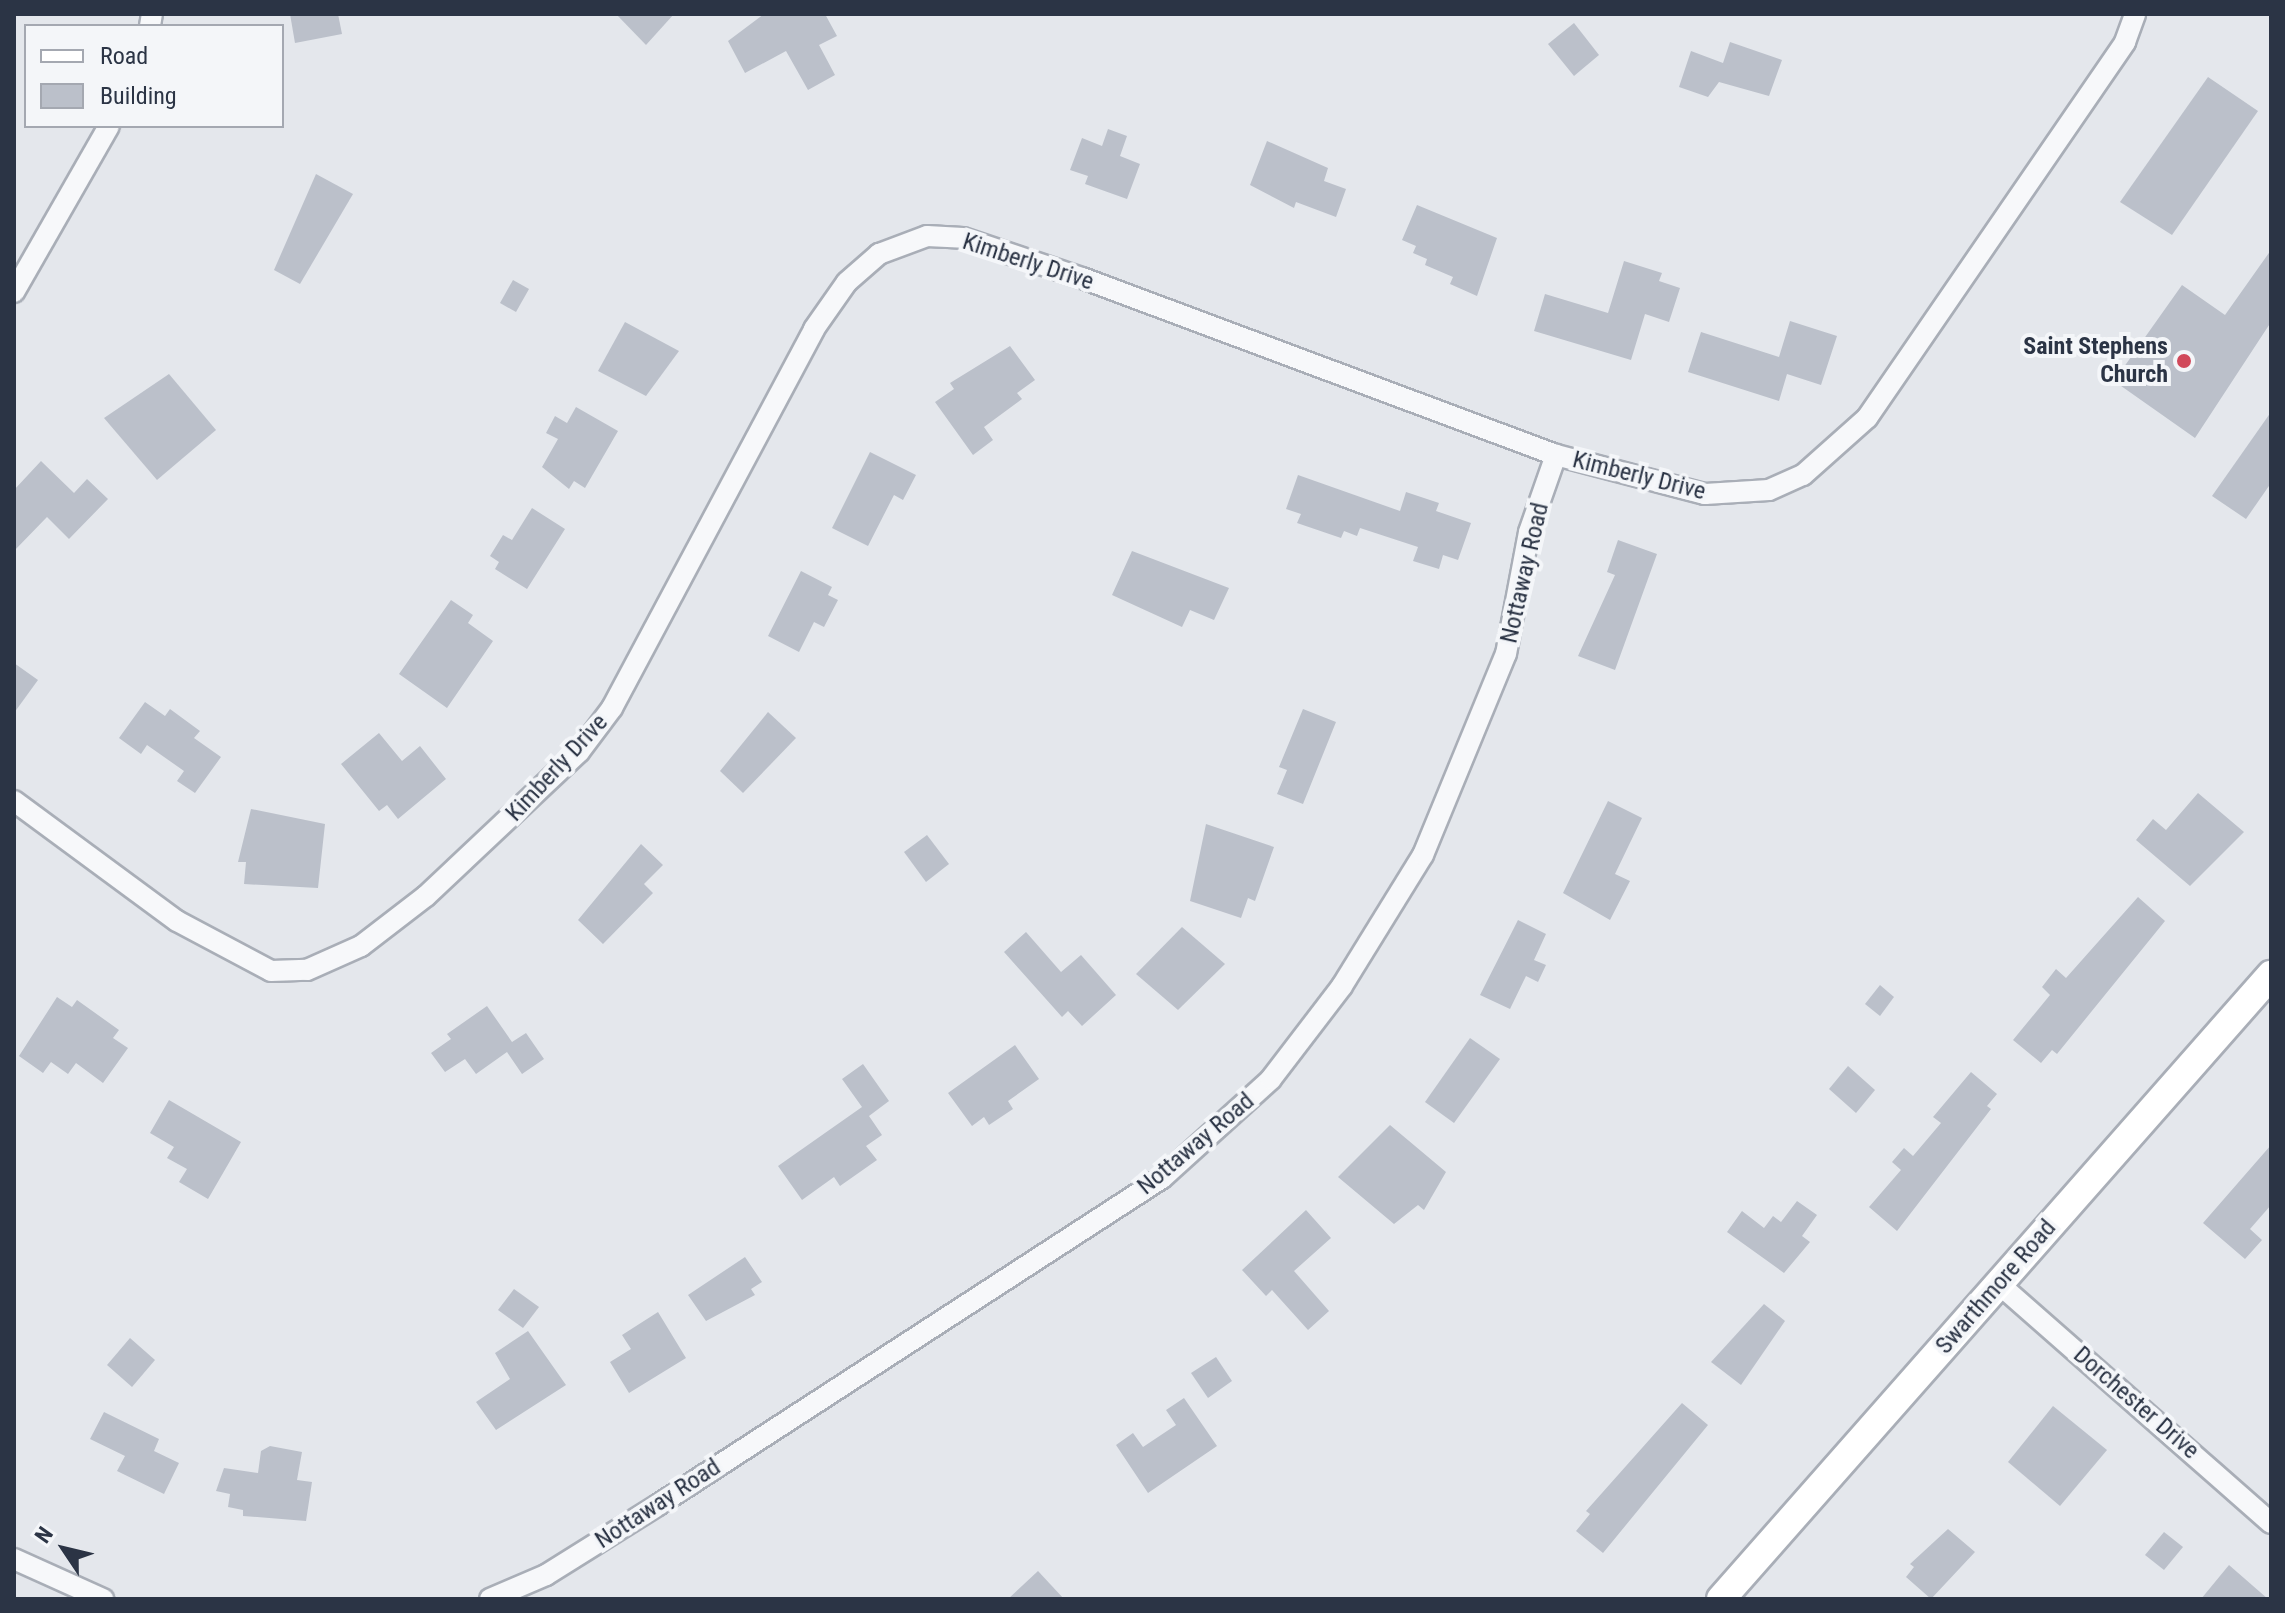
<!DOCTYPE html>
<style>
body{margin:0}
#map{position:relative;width:2285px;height:1613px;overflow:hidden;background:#e4e7ec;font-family:"Roboto Condensed",sans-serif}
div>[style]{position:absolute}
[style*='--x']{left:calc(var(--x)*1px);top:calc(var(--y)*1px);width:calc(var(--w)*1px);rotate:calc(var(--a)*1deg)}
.building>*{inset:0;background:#bbc0ca}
.roads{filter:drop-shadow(2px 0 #a9aeb7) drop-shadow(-2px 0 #a9aeb7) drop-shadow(0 2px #a9aeb7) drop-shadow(0 -2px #a9aeb7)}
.street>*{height:20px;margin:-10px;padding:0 10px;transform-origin:10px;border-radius:10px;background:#f7f8fa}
.secondary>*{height:28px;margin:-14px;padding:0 14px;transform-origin:14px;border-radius:14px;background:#fff}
.dots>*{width:22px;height:22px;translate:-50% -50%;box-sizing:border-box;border:4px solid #f4f6f9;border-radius:50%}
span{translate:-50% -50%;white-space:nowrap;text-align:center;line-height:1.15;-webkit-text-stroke:8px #f4f6f9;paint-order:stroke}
.street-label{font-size:24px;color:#2b3445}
.poi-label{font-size:24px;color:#2b3445;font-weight:700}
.right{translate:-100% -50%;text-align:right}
.frame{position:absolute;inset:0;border:16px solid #2b3445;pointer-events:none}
.legend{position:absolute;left:24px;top:24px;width:260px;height:104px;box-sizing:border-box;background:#f4f6f9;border:2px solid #a4a8b1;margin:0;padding:10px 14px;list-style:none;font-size:24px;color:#2b3445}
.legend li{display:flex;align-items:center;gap:16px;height:40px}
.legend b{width:40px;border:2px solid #a4a8b1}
.north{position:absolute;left:24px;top:1509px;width:80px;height:80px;-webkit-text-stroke:6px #f4f6f9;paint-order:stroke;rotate:305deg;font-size:22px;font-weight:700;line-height:32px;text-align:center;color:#2b3445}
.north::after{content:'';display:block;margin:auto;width:28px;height:36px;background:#2b3445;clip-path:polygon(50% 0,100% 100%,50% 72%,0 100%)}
</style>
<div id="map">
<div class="building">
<div style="clip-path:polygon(290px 14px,338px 14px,342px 34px,295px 43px)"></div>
<div style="clip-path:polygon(616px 14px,674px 14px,646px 45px)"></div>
<div style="clip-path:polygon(764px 14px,825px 14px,837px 36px,819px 45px,835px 75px,808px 90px,786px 51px,745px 73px,728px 41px)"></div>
<div style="clip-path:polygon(1574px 23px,1599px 55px,1574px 76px,1548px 44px)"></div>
<div style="clip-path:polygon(1730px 42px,1782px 60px,1769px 96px,1719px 82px,1708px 97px,1679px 87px,1691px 51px,1723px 63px)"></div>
<div style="clip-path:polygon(2208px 77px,2258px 111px,2172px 235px,2120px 202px)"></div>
<div style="clip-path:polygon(1108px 129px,1127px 136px,1120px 156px,1140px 164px,1127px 199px,1085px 184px,1088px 176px,1070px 170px,1082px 138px,1102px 146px)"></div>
<div style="clip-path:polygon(1267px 141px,1328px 168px,1324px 181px,1346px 189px,1336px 217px,1296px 202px,1294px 208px,1250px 185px)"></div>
<div style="clip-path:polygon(316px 174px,353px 194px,300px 284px,274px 270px)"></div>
<div style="clip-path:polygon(1417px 205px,1497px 238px,1477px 296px,1450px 284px,1453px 277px,1425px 265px,1427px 259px,1413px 253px,1416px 246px,1402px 240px)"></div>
<div style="clip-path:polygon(2271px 250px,2271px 322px,2195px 438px,2114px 381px,2182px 285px,2225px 315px)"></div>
<div style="clip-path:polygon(1624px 261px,1662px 273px,1659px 281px,1680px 288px,1669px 322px,1645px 314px,1631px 360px,1534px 331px,1545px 294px,1608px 313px)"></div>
<div style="clip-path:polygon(513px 280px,529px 289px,516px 312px,500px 303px)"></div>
<div style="clip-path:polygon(1790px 321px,1837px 336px,1821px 385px,1787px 374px,1779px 401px,1688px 372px,1701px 332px,1779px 357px)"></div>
<div style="clip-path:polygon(625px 322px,679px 351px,646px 396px,598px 371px)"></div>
<div style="clip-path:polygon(1010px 346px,1035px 380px,1017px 393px,1022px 399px,984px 427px,993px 440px,973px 455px,935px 402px,954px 389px,950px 383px)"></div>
<div style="clip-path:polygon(169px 374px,216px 430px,157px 480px,104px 418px)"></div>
<div style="clip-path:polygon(576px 407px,618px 431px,585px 488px,574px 481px,569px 489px,542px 467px,558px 439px,546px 433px,555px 416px,567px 423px)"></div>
<div style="clip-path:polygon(2271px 412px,2271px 483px,2246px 519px,2212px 496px)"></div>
<div style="clip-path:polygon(870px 452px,916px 475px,903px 500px,894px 495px,868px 546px,832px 528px)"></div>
<div style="clip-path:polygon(41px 461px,74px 493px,87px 479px,108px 499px,69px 539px,47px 517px,14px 551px,14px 490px)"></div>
<div style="clip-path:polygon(1298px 475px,1400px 511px,1406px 492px,1439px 503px,1436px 511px,1471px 523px,1458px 560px,1443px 555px,1439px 569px,1413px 561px,1418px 547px,1360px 528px,1357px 536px,1344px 531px,1341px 538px,1297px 523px,1301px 514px,1286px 509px)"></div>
<div style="clip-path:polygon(532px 508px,565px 529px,527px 589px,495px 569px,499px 562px,490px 556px,503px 535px,512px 540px)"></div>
<div style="clip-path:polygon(1618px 540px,1657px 554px,1615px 670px,1578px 656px,1615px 575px,1607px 572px)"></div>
<div style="clip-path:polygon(1132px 551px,1229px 588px,1214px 620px,1190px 610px,1182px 627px,1112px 595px)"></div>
<div style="clip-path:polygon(801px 571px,832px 587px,828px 595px,838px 600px,824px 627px,814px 622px,799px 652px,768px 636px)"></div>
<div style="clip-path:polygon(451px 600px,473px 615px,468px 623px,493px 641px,447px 708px,399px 674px)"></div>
<div style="clip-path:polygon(14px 663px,38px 680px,14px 713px)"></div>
<div style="clip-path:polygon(145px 702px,165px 716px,170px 709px,200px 731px,194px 738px,221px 757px,195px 793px,177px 781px,184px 771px,147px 745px,141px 754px,119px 738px)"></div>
<div style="clip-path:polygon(1303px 709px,1336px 722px,1303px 804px,1277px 794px,1287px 770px,1279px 767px)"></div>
<div style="clip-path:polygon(768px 712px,796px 738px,743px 793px,720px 771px)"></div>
<div style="clip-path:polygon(379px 733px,402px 761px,420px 746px,446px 779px,398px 819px,387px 805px,379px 811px,341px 764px)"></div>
<div style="clip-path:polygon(2198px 793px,2244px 832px,2190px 886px,2136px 840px,2153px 819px,2166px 830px)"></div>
<div style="clip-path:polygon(1608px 801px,1642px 818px,1615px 874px,1630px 881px,1610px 920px,1563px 893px)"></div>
<div style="clip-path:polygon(251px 809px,325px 824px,318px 888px,244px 884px,246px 862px,238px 862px)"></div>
<div style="clip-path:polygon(1206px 824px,1274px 847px,1255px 901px,1248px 898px,1241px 918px,1190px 901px)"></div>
<div style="clip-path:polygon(927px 835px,949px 864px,926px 882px,904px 852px)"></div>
<div style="clip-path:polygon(641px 844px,663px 865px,644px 884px,653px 893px,603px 944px,578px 920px)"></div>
<div style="clip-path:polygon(2138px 897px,2165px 921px,2057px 1054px,2052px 1050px,2041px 1063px,2013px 1040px,2050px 995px,2042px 987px,2056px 969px,2066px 978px)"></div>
<div style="clip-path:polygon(1518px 920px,1546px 934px,1534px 960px,1546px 965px,1538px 982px,1526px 976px,1510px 1009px,1480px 995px)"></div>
<div style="clip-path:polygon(1182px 927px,1225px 964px,1178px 1010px,1136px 974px)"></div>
<div style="clip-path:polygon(1026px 932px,1061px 972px,1081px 955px,1116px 995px,1082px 1026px,1068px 1011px,1062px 1017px,1004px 952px)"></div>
<div style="clip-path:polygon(1880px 985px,1894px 997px,1880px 1016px,1865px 1004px)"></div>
<div style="clip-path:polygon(57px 997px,72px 1007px,77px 1000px,119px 1030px,113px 1038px,128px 1048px,103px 1083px,76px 1063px,68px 1074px,51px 1062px,43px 1073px,19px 1056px)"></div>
<div style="clip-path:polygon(487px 1006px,512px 1042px,526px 1033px,544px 1059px,522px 1074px,507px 1052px,476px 1074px,465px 1059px,445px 1072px,431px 1053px,451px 1039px,447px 1034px)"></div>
<div style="clip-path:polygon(1470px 1038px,1500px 1059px,1454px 1123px,1425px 1102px)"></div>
<div style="clip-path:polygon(1015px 1045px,1039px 1079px,1008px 1101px,1013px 1109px,989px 1125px,984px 1117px,972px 1126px,948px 1093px)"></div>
<div style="clip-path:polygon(863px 1064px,889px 1101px,869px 1116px,882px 1135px,866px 1146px,877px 1160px,840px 1186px,834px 1177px,802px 1200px,778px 1166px,862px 1107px,842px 1079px)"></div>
<div style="clip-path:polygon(1848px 1066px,1875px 1090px,1856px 1113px,1829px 1089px)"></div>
<div style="clip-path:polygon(1971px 1072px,1997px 1094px,1987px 1106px,1991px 1109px,1897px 1231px,1869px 1207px,1901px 1170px,1892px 1162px,1904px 1148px,1913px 1156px,1941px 1123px,1933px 1117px)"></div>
<div style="clip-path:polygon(169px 1100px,241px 1142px,208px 1199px,179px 1182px,187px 1169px,167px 1158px,174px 1147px,150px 1133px)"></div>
<div style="clip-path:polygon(1390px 1125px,1446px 1172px,1424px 1210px,1418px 1205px,1394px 1224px,1338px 1177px)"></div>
<div style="clip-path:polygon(2271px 1145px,2271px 1205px,2250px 1229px,2262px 1240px,2245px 1259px,2203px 1223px)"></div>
<div style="clip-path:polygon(1797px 1201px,1817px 1215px,1802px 1236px,1810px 1242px,1784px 1273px,1727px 1232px,1742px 1211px,1764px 1228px,1773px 1216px,1781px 1222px)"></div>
<div style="clip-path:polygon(1306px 1210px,1331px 1238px,1294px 1271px,1329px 1311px,1308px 1330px,1272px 1290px,1266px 1296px,1242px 1270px)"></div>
<div style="clip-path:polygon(745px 1257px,762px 1282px,751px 1289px,755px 1295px,706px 1321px,688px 1295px)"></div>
<div style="clip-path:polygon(514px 1289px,539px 1307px,523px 1328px,498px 1310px)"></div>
<div style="clip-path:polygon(1764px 1304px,1785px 1321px,1741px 1385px,1711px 1362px)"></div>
<div style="clip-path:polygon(658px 1312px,686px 1358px,629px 1393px,610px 1362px,631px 1349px,622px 1335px)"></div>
<div style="clip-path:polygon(528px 1331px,566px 1385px,496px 1430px,476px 1402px,510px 1379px,495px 1353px)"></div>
<div style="clip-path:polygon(130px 1338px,155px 1360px,132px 1387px,107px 1365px)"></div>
<div style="clip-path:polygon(1216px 1357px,1232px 1381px,1208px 1398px,1191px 1373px)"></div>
<div style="clip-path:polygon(1184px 1398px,1217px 1446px,1148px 1493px,1116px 1445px,1133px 1433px,1143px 1447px,1176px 1425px,1166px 1410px)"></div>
<div style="clip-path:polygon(1682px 1403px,1708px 1425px,1603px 1553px,1576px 1531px,1590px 1514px,1586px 1511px)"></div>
<div style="clip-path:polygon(2053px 1406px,2107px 1450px,2060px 1506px,2008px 1462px)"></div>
<div style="clip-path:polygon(104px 1412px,159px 1439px,154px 1451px,179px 1463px,164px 1494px,117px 1471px,125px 1456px,90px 1439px)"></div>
<div style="clip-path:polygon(270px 1446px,302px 1452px,297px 1480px,312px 1482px,306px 1521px,243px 1516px,243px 1510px,228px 1507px,230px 1494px,216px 1491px,224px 1468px,258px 1473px,261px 1451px)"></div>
<div style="clip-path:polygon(1948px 1529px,1975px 1552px,1931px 1599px,1906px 1577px,1914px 1567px,1910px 1564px)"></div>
<div style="clip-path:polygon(2164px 1532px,2183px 1547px,2164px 1570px,2145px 1555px)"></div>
<div style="clip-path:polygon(2229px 1565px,2268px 1599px,2201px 1599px)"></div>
<div style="clip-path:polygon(1038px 1571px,1064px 1599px,1008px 1599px)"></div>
</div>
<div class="roads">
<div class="street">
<div style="--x:150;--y:26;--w:12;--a:-81"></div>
<div style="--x:14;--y:292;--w:191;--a:-60.2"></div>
<div style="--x:14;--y:801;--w:202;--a:36.4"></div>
<div style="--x:177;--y:921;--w:106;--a:28"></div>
<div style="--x:271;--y:971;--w:36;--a:-2"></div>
<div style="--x:307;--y:970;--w:59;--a:-24"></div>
<div style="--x:361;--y:946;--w:82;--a:-37.6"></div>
<div style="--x:426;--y:896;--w:210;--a:-43.3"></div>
<div style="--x:579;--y:752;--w:55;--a:-53.1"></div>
<div style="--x:612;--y:708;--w:429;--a:-61.9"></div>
<div style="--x:814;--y:329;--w:57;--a:-54.9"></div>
<div style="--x:847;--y:282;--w:43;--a:-41.2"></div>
<div style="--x:879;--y:254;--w:51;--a:-20.6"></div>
<div style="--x:927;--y:236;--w:36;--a:3"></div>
<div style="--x:963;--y:238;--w:126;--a:18.6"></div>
<div style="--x:1082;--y:278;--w:506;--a:20.48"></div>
<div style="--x:1556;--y:455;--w:154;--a:14.7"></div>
<div style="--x:1705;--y:494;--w:64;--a:-3.6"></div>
<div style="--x:1769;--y:490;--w:37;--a:-24"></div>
<div style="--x:1803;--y:475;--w:86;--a:-41.7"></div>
<div style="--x:1867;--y:418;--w:456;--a:-55.5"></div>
<div style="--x:2125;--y:42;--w:30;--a:-70"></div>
<div style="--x:1999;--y:1284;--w:362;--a:41.3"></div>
<div style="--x:14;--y:1559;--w:98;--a:24.2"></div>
<div style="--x:490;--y:1599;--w:61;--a:-23.2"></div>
<div style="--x:546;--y:1575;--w:132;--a:-32"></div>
<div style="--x:658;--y:1505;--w:601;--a:-32.98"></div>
<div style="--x:1162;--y:1178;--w:147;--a:-42.2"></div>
<div style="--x:1271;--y:1079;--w:117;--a:-52.6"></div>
<div style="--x:1342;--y:986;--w:154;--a:-58.3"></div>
<div style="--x:1423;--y:855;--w:217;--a:-67.6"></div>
<div style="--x:1506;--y:654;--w:124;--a:-79.3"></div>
<div style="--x:1529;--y:532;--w:82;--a:-70.7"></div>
</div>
<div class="secondary">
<div style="--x:1721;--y:1599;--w:832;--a:-48.61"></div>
</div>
</div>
<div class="dots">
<div style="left:2184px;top:361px;background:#d1495b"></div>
</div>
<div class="street-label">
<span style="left:1028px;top:262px;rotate:18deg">Kimberly Drive</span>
<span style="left:1639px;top:476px;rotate:14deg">Kimberly Drive</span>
<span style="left:1525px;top:573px;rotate:-77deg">Nottaway Road</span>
<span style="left:557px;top:768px;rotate:-47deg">Kimberly Drive</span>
<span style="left:1196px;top:1144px;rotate:-40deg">Nottaway Road</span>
<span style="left:1996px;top:1287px;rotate:-49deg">Swarthmore Road</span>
<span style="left:2136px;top:1403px;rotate:41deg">Dorchester Drive</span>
<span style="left:658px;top:1504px;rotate:-33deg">Nottaway Road</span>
</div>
<div class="poi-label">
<span class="right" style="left:2168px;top:361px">Saint Stephens<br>Church</span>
</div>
<div class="frame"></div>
<ul class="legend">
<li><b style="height:10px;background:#fff"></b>Road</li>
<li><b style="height:22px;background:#bbc0ca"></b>Building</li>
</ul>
<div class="north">N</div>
</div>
